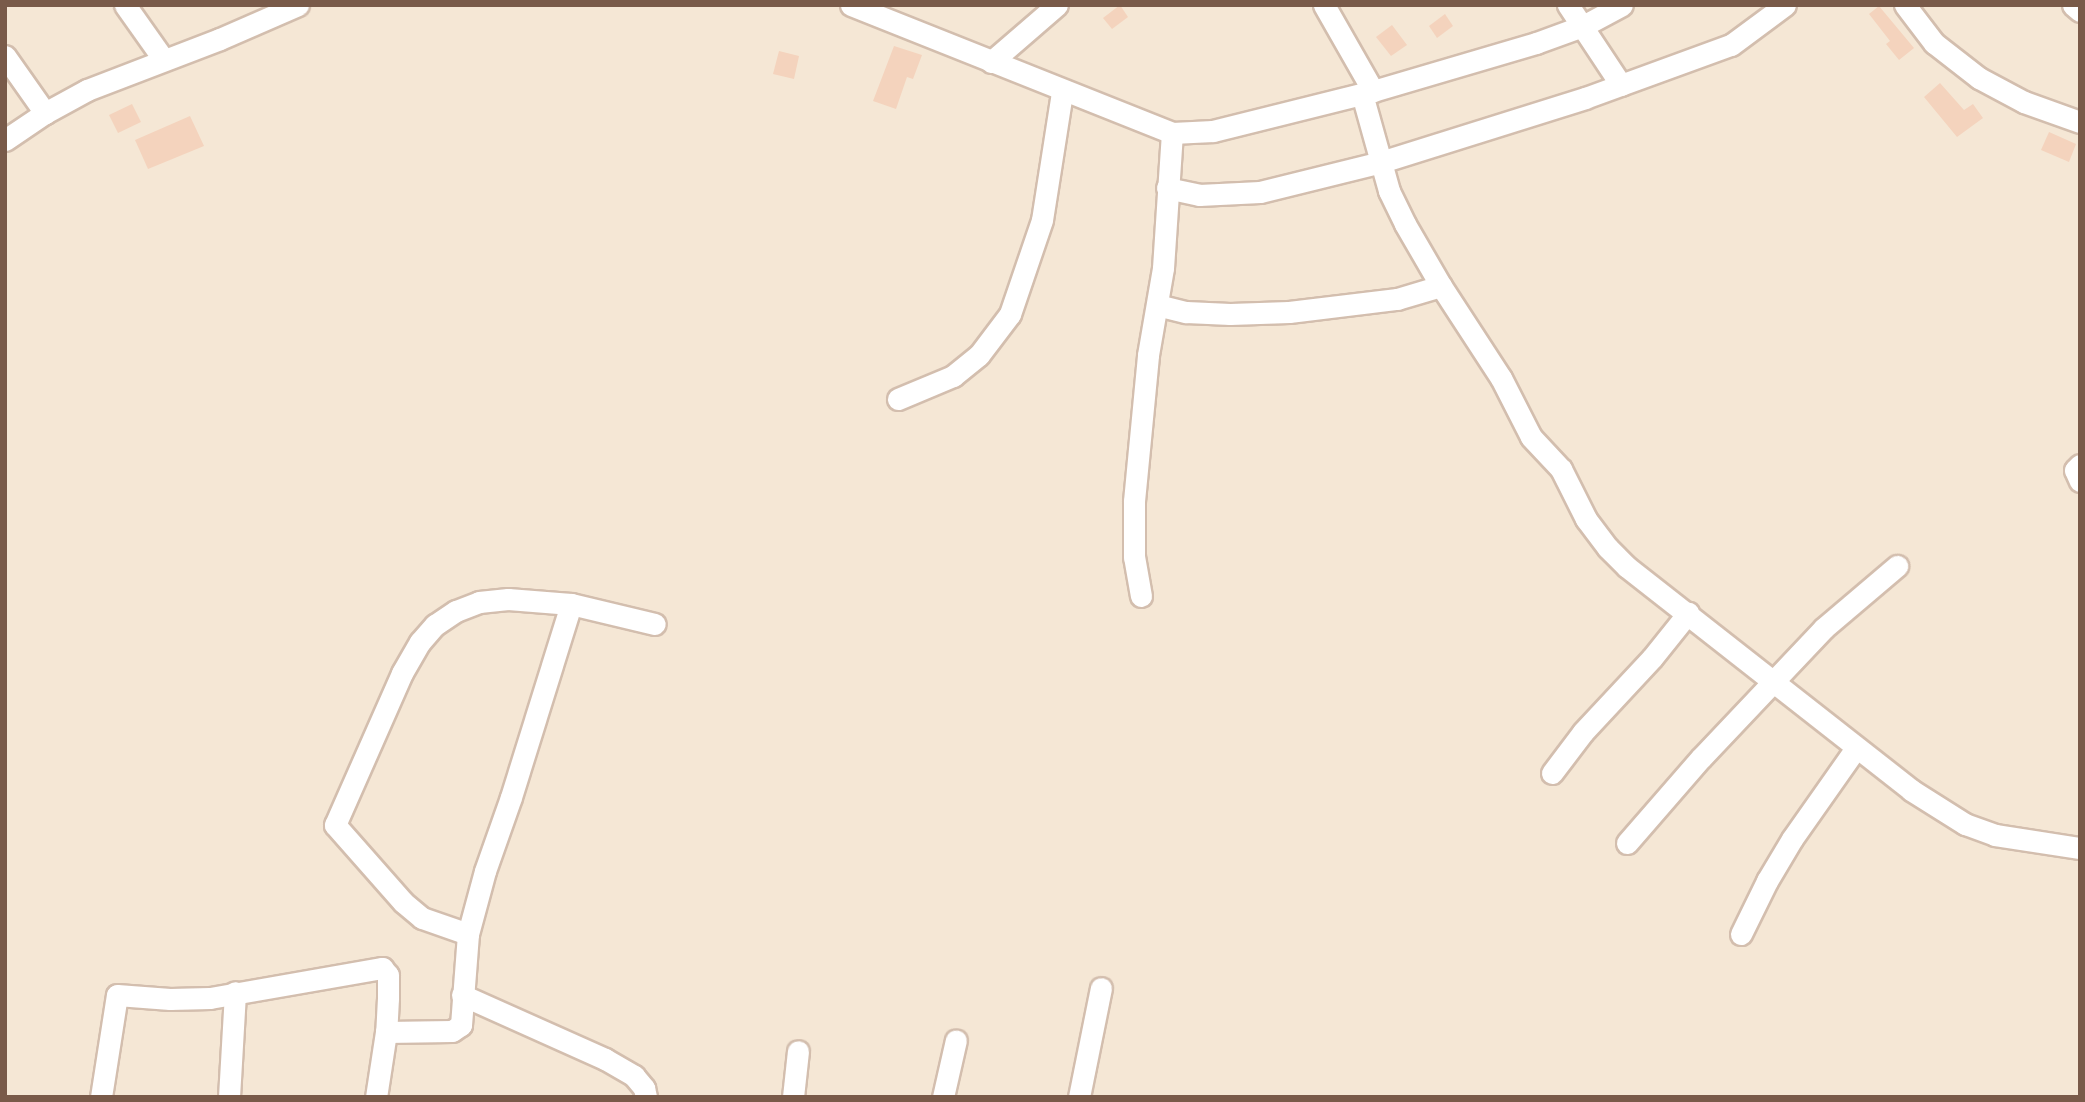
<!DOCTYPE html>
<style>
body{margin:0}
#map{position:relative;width:2085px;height:1102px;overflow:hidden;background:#fdf5e7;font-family:Quicksand,sans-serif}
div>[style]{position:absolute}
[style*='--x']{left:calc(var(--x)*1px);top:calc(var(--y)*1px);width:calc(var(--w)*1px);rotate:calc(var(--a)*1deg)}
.residential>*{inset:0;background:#f5e7d5}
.building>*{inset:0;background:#f4d3bd}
.roads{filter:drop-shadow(2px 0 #d3beae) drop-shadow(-2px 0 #d3beae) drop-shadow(0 2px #d3beae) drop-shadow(0 -2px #d3beae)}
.street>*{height:21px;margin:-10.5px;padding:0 10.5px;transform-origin:10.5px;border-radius:10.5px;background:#fff}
span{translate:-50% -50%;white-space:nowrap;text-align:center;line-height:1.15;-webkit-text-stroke:6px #fff8ee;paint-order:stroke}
.frame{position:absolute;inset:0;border:7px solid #795a49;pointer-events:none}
</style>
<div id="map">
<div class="residential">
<div style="clip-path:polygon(5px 5px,2080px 5px,2080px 1097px,5px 1097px)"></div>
</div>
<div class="building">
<div style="clip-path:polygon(1120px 5px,1128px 17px,1112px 29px,1103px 18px)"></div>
<div style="clip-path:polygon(1879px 6px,1914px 48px,1899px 60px,1886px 44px,1890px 41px,1869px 14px)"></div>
<div style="clip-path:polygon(1445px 14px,1453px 26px,1437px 38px,1429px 26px)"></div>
<div style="clip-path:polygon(1392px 25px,1407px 45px,1391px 56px,1376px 37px)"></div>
<div style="clip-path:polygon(894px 46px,922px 55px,913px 79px,907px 77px,896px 109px,873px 101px)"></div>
<div style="clip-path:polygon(779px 51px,799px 56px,794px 79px,773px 74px)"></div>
<div style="clip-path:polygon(1940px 83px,1964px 110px,1973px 104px,1983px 118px,1957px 137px,1924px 97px)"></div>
<div style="clip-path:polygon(132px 104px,141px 122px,118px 133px,109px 115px)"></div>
<div style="clip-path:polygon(190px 116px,204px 146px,148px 169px,135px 140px)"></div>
<div style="clip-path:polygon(2049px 132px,2076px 144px,2069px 162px,2041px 150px)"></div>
</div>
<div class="roads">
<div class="street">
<div style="--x:125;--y:5;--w:67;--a:54.7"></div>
<div style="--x:851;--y:5;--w:346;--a:21.7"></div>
<div style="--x:1172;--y:133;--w:41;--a:-2.8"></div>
<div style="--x:1213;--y:131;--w:165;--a:-14"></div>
<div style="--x:1373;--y:91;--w:170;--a:-16.4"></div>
<div style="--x:1536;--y:43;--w:50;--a:-19.9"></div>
<div style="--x:1583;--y:26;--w:44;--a:-28.3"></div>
<div style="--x:1324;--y:5;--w:99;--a:60.3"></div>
<div style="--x:1568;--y:5;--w:96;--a:56.5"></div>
<div style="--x:1905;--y:5;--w:48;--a:52.7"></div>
<div style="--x:1934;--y:43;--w:57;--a:37.9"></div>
<div style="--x:1979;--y:78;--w:51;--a:28.1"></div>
<div style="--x:2024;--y:102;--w:59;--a:19.7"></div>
<div style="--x:2073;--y:5;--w:9;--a:41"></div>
<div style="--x:5;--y:56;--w:70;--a:54.9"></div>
<div style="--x:991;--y:62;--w:87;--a:-40.8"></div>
<div style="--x:1362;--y:94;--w:101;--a:74.4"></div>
<div style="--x:1389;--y:191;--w:37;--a:64"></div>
<div style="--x:1405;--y:224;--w:72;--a:59.9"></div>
<div style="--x:1441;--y:286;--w:110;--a:56.9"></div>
<div style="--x:1501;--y:378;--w:66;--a:63"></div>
<div style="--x:1531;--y:437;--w:44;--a:46.8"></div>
<div style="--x:1561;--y:469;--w:56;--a:63.4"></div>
<div style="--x:1586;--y:519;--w:36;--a:53"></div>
<div style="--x:1608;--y:548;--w:27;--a:45"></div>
<div style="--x:1627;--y:567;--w:361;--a:38.1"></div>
<div style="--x:1911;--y:790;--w:64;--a:32.2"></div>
<div style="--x:1965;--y:824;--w:32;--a:20"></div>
<div style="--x:1995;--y:835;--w:86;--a:8.7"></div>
<div style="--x:5;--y:140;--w:48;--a:-34"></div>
<div style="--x:45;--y:113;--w:48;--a:-28.7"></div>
<div style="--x:87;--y:90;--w:142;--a:-21"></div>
<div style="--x:220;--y:39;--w:85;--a:-23.6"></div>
<div style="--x:1167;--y:188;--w:33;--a:12"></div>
<div style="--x:1199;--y:195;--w:61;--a:-2.8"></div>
<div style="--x:1260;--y:192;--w:125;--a:-13.9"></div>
<div style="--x:1381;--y:162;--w:214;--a:-17.4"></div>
<div style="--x:1585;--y:98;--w:155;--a:-20"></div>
<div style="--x:1731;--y:45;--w:67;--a:-36.5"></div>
<div style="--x:1157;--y:305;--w:30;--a:14"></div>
<div style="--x:1186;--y:312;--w:44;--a:2.6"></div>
<div style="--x:1230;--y:314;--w:59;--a:-1.9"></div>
<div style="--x:1289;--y:312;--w:109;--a:-6.9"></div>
<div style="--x:1397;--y:299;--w:46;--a:-16.5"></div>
<div style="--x:898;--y:399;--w:60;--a:-22.7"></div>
<div style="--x:953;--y:376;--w:33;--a:-39"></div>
<div style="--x:979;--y:355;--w:51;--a:-52.9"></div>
<div style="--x:1010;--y:314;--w:99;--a:-71.2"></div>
<div style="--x:1042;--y:220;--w:130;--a:-81.1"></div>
<div style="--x:2080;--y:465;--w:7;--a:135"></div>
<div style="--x:2075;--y:470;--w:12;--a:66"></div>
<div style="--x:1141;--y:596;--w:40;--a:-100"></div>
<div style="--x:1134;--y:557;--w:56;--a:-90"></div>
<div style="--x:1134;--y:501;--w:147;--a:-84.5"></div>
<div style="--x:1148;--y:355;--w:88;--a:-80.2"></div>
<div style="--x:1163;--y:268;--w:135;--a:-86.2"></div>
<div style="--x:1552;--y:773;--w:51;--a:-52.9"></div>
<div style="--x:1583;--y:732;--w:101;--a:-47"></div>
<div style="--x:1652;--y:658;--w:58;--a:-51.3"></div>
<div style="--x:1627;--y:843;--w:113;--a:-49"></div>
<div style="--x:1701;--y:758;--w:179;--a:-46.6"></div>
<div style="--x:1824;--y:628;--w:96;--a:-40.3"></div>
<div style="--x:468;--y:934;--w:49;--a:-160.8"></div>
<div style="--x:422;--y:918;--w:25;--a:-140"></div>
<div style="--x:403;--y:902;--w:103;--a:-131.4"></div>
<div style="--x:335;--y:825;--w:166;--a:-66.2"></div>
<div style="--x:402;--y:673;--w:36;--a:-60"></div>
<div style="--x:420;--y:642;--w:23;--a:-49"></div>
<div style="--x:435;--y:625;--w:25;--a:-34"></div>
<div style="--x:456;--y:611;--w:25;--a:-21"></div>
<div style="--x:479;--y:602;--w:29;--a:-6"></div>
<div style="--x:508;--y:599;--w:63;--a:4.5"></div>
<div style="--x:571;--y:604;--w:86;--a:13.4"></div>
<div style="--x:1741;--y:934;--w:59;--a:-63.9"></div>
<div style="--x:1767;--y:881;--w:49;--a:-59.2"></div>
<div style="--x:1792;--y:839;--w:111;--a:-54.9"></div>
<div style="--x:462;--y:995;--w:157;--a:24.1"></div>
<div style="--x:605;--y:1059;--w:34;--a:30"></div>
<div style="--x:634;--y:1076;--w:16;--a:50"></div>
<div style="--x:644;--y:1088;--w:9;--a:77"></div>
<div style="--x:386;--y:1032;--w:66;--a:-0.9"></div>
<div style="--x:452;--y:1031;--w:11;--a:-34"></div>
<div style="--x:461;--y:1025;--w:91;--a:-85.6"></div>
<div style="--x:468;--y:934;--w:65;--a:-74.9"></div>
<div style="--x:485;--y:871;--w:78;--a:-70.6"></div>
<div style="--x:511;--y:797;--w:202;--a:-72.7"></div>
<div style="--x:101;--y:1097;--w:103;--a:-81.1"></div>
<div style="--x:117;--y:995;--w:53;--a:4.3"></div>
<div style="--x:170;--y:999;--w:40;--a:-1.4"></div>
<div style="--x:210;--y:998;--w:175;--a:-9.9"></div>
<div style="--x:382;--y:968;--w:9;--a:49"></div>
<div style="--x:388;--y:975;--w:23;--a:90"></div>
<div style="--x:388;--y:998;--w:34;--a:93"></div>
<div style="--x:386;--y:1032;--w:66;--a:98.7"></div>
<div style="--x:229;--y:1097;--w:105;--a:-86.7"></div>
<div style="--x:793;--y:1097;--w:46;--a:-83.8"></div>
<div style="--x:943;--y:1097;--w:58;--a:-77.2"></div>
<div style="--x:1079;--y:1097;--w:111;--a:-78.6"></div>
</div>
</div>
<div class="frame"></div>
</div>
